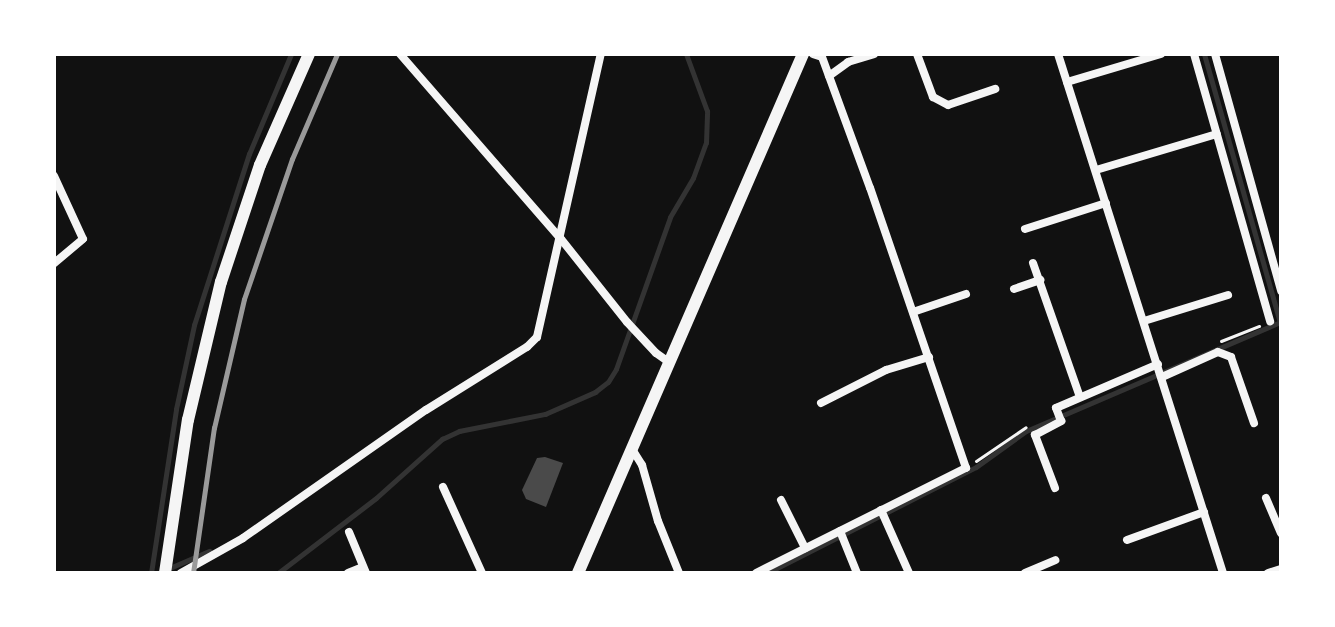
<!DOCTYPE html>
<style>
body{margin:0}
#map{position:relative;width:1335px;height:627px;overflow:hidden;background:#111;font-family:Quicksand,sans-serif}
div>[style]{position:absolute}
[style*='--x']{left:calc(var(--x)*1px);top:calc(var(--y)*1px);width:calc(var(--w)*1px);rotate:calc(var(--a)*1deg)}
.stream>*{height:5px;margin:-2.5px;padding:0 2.5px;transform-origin:2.5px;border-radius:2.5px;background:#333}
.building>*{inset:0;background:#4a4a4a}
.path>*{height:3px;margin:-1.5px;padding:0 1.5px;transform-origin:1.5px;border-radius:1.5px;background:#f5f5f5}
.minor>*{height:8px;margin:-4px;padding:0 4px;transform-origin:4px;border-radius:4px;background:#f5f5f5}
.secondary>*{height:12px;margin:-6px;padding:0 6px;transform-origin:6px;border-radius:6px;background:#f5f5f5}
.primary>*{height:12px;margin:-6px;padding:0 6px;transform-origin:6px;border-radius:6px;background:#f5f5f5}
.rail>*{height:5px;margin:-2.5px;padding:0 2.5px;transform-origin:2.5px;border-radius:2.5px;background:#9a9a9a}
span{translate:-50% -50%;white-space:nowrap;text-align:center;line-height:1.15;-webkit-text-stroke:7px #fff;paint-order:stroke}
.frame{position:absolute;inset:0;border:56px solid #fff;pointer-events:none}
</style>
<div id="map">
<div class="stream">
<div style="--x:1204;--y:54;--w:279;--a:74.2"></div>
<div style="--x:151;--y:573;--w:166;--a:-81.3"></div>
<div style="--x:176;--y:409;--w:86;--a:-77.9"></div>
<div style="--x:194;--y:325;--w:180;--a:-72.2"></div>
<div style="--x:249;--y:154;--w:108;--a:-67.2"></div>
<div style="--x:158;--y:573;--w:56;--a:-23.3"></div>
<div style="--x:278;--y:573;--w:123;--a:-37.4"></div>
<div style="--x:376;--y:498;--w:89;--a:-41.8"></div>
<div style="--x:442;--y:439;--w:19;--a:-25"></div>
<div style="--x:459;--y:431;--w:88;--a:-11.2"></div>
<div style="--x:545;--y:414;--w:55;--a:-23.7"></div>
<div style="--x:595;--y:392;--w:16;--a:-38"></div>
<div style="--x:608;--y:382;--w:15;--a:-58"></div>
<div style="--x:616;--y:369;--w:161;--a:-70.4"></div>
<div style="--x:670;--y:217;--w:45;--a:-59.5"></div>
<div style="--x:693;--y:178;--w:37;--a:-70"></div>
<div style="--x:706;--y:143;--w:32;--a:-88"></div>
<div style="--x:707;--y:111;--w:61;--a:-110.2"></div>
<div style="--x:767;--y:573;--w:234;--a:-26.9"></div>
<div style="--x:976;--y:467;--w:62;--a:-35.8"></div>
<div style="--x:1026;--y:431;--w:276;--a:-23.2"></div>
</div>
<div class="building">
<div style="clip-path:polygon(545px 457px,563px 463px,546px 507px,526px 499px,522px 490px,537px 458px)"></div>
</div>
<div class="path">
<div style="--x:1221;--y:341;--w:41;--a:-21.5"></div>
<div style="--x:976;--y:461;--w:60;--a:-34.2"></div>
</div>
<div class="minor">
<div style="--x:400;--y:54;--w:245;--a:49"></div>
<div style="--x:561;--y:239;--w:106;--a:51.5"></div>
<div style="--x:627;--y:322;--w:42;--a:46.9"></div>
<div style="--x:656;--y:353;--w:16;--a:35"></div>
<div style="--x:917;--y:54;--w:46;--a:69.6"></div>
<div style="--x:933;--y:97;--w:17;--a:28"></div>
<div style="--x:948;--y:105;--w:50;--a:-18.8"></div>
<div style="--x:1058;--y:54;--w:545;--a:72.36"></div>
<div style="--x:1194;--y:54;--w:278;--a:74.1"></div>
<div style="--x:1215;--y:54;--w:246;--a:74.4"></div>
<div style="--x:829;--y:76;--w:24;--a:-36"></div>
<div style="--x:848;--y:62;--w:27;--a:-17"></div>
<div style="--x:1067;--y:82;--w:98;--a:-16.6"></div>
<div style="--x:1096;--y:170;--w:126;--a:-16.6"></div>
<div style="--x:54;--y:176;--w:69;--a:65.3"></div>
<div style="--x:83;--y:239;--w:38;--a:140"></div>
<div style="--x:1025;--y:229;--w:85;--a:-17.8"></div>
<div style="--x:1033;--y:263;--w:142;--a:70.7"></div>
<div style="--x:1014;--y:289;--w:28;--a:-19"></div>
<div style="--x:913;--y:312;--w:56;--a:-18.8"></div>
<div style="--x:1144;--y:321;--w:88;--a:-17.2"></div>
<div style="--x:1162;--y:377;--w:61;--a:-24.1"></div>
<div style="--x:1218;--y:352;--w:14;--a:21"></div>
<div style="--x:1231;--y:357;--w:70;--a:70.8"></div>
<div style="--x:821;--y:403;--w:73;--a:-26.9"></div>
<div style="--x:886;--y:370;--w:45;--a:-16.8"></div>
<div style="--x:632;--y:449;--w:19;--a:58"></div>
<div style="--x:642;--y:465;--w:58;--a:74.1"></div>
<div style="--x:658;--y:521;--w:56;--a:68"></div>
<div style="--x:443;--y:487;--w:94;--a:65.6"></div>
<div style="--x:1055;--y:488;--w:57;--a:-110.7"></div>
<div style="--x:1035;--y:435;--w:30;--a:-28"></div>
<div style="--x:1061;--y:421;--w:14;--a:-111"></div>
<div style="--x:1056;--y:408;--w:111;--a:-23.3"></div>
<div style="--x:1266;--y:498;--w:38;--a:67"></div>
<div style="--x:781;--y:500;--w:54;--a:63.4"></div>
<div style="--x:881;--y:510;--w:69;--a:66"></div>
<div style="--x:840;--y:531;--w:45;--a:68"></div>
<div style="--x:349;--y:532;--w:44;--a:67.5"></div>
<div style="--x:1127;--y:540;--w:82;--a:-20"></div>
<div style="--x:181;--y:573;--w:71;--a:-29.4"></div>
<div style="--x:243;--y:538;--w:223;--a:-35"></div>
<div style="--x:426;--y:410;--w:119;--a:-32"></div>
<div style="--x:527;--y:347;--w:14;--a:-45"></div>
<div style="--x:537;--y:337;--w:290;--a:-77.3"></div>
<div style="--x:348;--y:573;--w:16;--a:-22"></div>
<div style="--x:756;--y:573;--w:235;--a:-26.6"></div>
<div style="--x:966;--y:468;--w:296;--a:-108.9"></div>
<div style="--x:870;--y:188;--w:140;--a:-110.1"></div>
<div style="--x:822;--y:57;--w:9;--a:-162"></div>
<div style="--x:1025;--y:573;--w:33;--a:-23"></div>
<div style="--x:1268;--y:573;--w:14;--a:-17"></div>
</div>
<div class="secondary">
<div style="--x:165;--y:573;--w:155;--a:-81.5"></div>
<div style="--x:188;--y:420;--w:142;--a:-76.6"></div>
<div style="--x:221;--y:282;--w:123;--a:-71.6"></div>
<div style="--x:260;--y:165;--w:121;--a:-66.2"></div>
</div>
<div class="primary">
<div style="--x:578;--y:573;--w:566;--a:-66.56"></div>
</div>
<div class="rail">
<div style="--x:193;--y:573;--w:147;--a:-81.8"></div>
<div style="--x:214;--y:428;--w:132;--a:-76.9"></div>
<div style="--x:244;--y:299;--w:148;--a:-71.1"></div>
<div style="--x:292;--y:159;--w:114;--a:-66.8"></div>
</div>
<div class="frame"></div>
</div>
